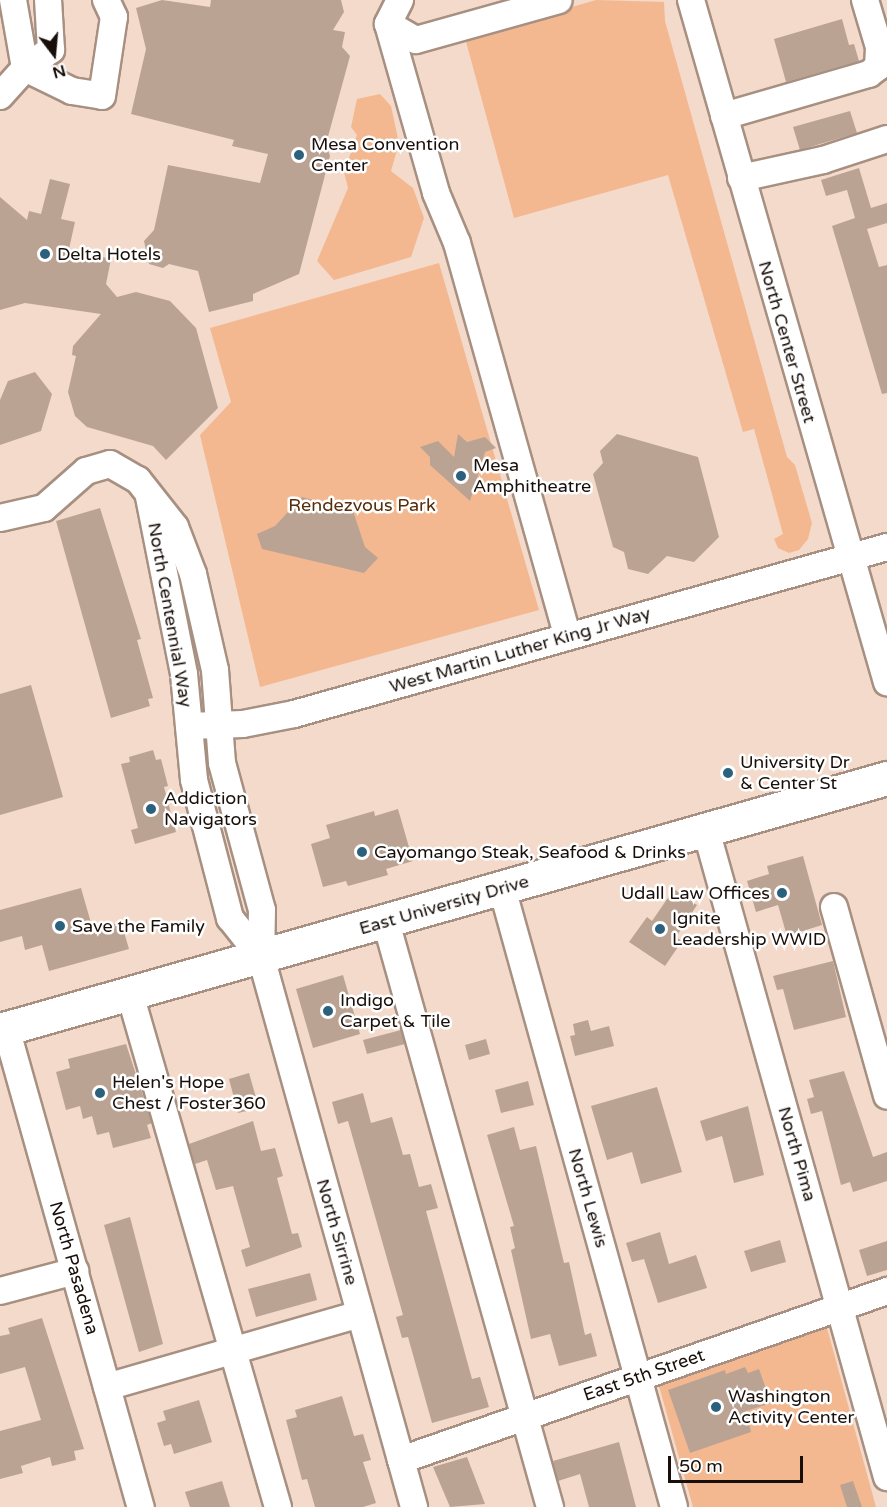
<!DOCTYPE html>
<style>
body{margin:0}
#map{position:relative;width:887px;height:1507px;overflow:hidden;background:#f3daca;font-family:"Varela Round",sans-serif}
div>[style]{position:absolute}
[style*='--x']{left:calc(var(--x)*1px);top:calc(var(--y)*1px);width:calc(var(--w)*1px);rotate:calc(var(--a)*1deg)}
.green>*{inset:0;background:#f3b890}
.building>*{inset:0;background:#bba394}
.roads{filter:drop-shadow(2px 0 #a79081) drop-shadow(-2px 0 #a79081) drop-shadow(0 2px #a79081) drop-shadow(0 -2px #a79081)}
.minor>*{height:26px;margin:-13px;padding:0 13px;transform-origin:13px;border-radius:13px;background:#fff}
.major>*{height:33px;margin:-16.5px;padding:0 16.5px;transform-origin:16.5px;border-radius:16.5px;background:#fff}
.dots>*{width:16px;height:16px;translate:-50% -50%;box-sizing:border-box;border:3px solid #fff;border-radius:50%}
span{translate:-50% -50%;white-space:nowrap;text-align:center;line-height:1.15;-webkit-text-stroke:5px #fff;paint-order:stroke}
.poi-label{font-size:18px;color:#180f0a}
.left{translate:0 -50%;text-align:left}
.right{translate:-100% -50%;text-align:right}
.street-label{font-size:18px;color:#180f0a}
.park-label{font-size:18px;color:#562c0a}
.north{position:absolute;left:24px;top:24px;width:60px;height:60px;-webkit-text-stroke:4px #fff;paint-order:stroke;rotate:164deg;font-size:16px;font-weight:700;line-height:24px;text-align:center;color:#180f0a}
.north::after{content:'';display:block;margin:auto;width:21px;height:27px;background:#180f0a;clip-path:polygon(50% 0,100% 100%,50% 72%,0 100%)}
.scale{position:absolute;left:668px;top:1456px;width:135px;height:27px;box-sizing:border-box;border:3px solid #180f0a;border-top:0;padding-left:8px;font-size:18px;line-height:21px;white-space:nowrap;color:#180f0a;-webkit-text-stroke:4px #fff;paint-order:stroke}
</style>
<div id="map">
<div class="green">
<div style="clip-path:polygon(596px 0,664px 2px,665px 21px,787px 457px,795px 465px,812px 523px,808px 539px,799px 550px,789px 553px,778px 548px,774px 539px,783px 534px,754px 429px,743px 432px,668px 175px,514px 218px,465px 38px)"></div>
<div style="clip-path:polygon(380px 94px,391px 106px,399px 143px,391px 171px,413px 188px,424px 218px,411px 257px,334px 280px,317px 261px,348px 188px,344px 172px,357px 135px,351px 127px,357px 99px)"></div>
<div style="clip-path:polygon(439px 263px,539px 610px,260px 687px,200px 435px,231px 402px,210px 328px)"></div>
<div style="clip-path:polygon(827px 1328px,876px 1507px,693px 1507px,659px 1386px)"></div>
</div>
<div class="building">
<div style="clip-path:polygon(162px 0,210px 7px,211px 0,341px 0,344px 12px,333px 30px,345px 32px,342px 47px,350px 56px,326px 144px,330px 156px,299px 274px,253px 294px,253px 301px,209px 312px,198px 271px,169px 264px,163px 268px,149px 264px,144px 241px,154px 230px,168px 165px,260px 183px,268px 154px,232px 146px,234px 140px,131px 114px,146px 49px,136px 8px)"></div>
<div style="clip-path:polygon(842px 19px,849px 45px,854px 44px,859px 61px,786px 82px,774px 39px)"></div>
<div style="clip-path:polygon(850px 111px,857px 133px,800px 150px,793px 127px)"></div>
<div style="clip-path:polygon(859px 168px,871px 208px,887px 203px,887px 223px,867px 229px,879px 267px,887px 265px,887px 393px,882px 394px,832px 226px,855px 218px,847px 190px,826px 196px,821px 180px)"></div>
<div style="clip-path:polygon(50px 179px,70px 184px,61px 219px,75px 222px,69px 249px,111px 259px,106px 284px,117px 297px,136px 292px,170px 301px,196px 328px,218px 408px,166px 460px,153px 446px,87px 427px,75px 416px,68px 392px,76px 356px,72px 355px,73px 346px,101px 314px,25px 303px,0 310px,0 197px,27px 220px,29px 211px,41px 214px)"></div>
<div style="clip-path:polygon(35px 372px,52px 394px,41px 431px,0 445px,0 400px,8px 381px)"></div>
<div style="clip-path:polygon(458px 434px,467px 442px,485px 437px,496px 448px,485px 452px,470px 501px,430px 465px,430px 457px,420px 447px,438px 441px,454px 457px)"></div>
<div style="clip-path:polygon(617px 434px,698px 457px,719px 537px,694px 562px,667px 556px,648px 574px,628px 569px,624px 552px,613px 547px,593px 474px,603px 463px,600px 451px)"></div>
<div style="clip-path:polygon(302px 497px,353px 511px,365px 547px,378px 558px,364px 573px,262px 549px,257px 534px,275px 526px)"></div>
<div style="clip-path:polygon(100px 508px,141px 639px,137px 640px,153px 698px,148px 699px,150px 706px,111px 718px,56px 521px)"></div>
<div style="clip-path:polygon(31px 685px,63px 797px,0 815px,0 694px)"></div>
<div style="clip-path:polygon(153px 750px,156px 760px,161px 759px,168px 786px,164px 787px,176px 832px,135px 844px,131px 830px,138px 828px,121px 764px,130px 762px,129px 757px)"></div>
<div style="clip-path:polygon(398px 809px,413px 861px,386px 869px,388px 875px,348px 886px,346px 881px,323px 887px,311px 844px,330px 838px,326px 825px,374px 811px,375px 816px)"></div>
<div style="clip-path:polygon(803px 856px,822px 925px,787px 936px,778px 905px,756px 912px,747px 881px,769px 874px,767px 866px)"></div>
<div style="clip-path:polygon(81px 888px,93px 930px,121px 922px,129px 949px,49px 971px,42px 945px,25px 950px,22px 936px,0 942px,0 910px)"></div>
<div style="clip-path:polygon(674px 889px,697px 905px,676px 937px,682px 941px,665px 966px,629px 942px,647px 917px,652px 921px)"></div>
<div style="clip-path:polygon(833px 961px,846px 1017px,794px 1030px,783px 989px,777px 990px,773px 976px)"></div>
<div style="clip-path:polygon(343px 975px,360px 1034px,313px 1048px,296px 989px)"></div>
<div style="clip-path:polygon(588px 1020px,591px 1031px,609px 1026px,614px 1046px,575px 1056px,570px 1036px,575px 1035px,573px 1024px)"></div>
<div style="clip-path:polygon(401px 1030px,405px 1044px,367px 1054px,363px 1040px)"></div>
<div style="clip-path:polygon(486px 1039px,490px 1054px,469px 1060px,465px 1045px)"></div>
<div style="clip-path:polygon(126px 1044px,152px 1123px,147px 1125px,151px 1138px,113px 1148px,109px 1132px,97px 1135px,92px 1116px,83px 1119px,80px 1106px,66px 1110px,56px 1072px,70px 1068px,68px 1059px)"></div>
<div style="clip-path:polygon(844px 1071px,873px 1157px,887px 1152px,887px 1181px,853px 1192px,850px 1182px,841px 1185px,822px 1111px,811px 1114px,807px 1099px,814px 1097px,809px 1080px)"></div>
<div style="clip-path:polygon(249px 1073px,259px 1108px,238px 1113px,229px 1079px)"></div>
<div style="clip-path:polygon(528px 1081px,534px 1105px,501px 1113px,495px 1090px)"></div>
<div style="clip-path:polygon(657px 1087px,682px 1172px,641px 1184px,632px 1152px,607px 1160px,591px 1106px)"></div>
<div style="clip-path:polygon(363px 1093px,371px 1123px,392px 1117px,403px 1155px,410px 1154px,419px 1187px,431px 1184px,438px 1208px,426px 1211px,472px 1379px,480px 1377px,489px 1407px,432px 1423px,408px 1337px,402px 1338px,396px 1317px,403px 1315px,348px 1121px,338px 1124px,332px 1102px)"></div>
<div style="clip-path:polygon(748px 1106px,764px 1175px,734px 1183px,722px 1136px,706px 1141px,700px 1121px)"></div>
<div style="clip-path:polygon(253px 1121px,261px 1151px,275px 1148px,283px 1176px,277px 1178px,292px 1234px,298px 1233px,302px 1247px,246px 1267px,241px 1250px,250px 1247px,233px 1186px,216px 1190px,207px 1160px,195px 1164px,189px 1144px)"></div>
<div style="clip-path:polygon(514px 1127px,520px 1150px,536px 1146px,564px 1263px,569px 1262px,585px 1335px,591px 1333px,597px 1356px,559px 1366px,550px 1334px,531px 1339px,511px 1250px,515px 1248px,510px 1227px,514px 1226px,487px 1135px)"></div>
<div style="clip-path:polygon(130px 1217px,163px 1344px,139px 1352px,104px 1225px)"></div>
<div style="clip-path:polygon(660px 1232px,669px 1264px,696px 1255px,707px 1288px,658px 1303px,644px 1259px,632px 1262px,626px 1243px)"></div>
<div style="clip-path:polygon(780px 1240px,786px 1262px,751px 1272px,744px 1251px)"></div>
<div style="clip-path:polygon(887px 1241px,887px 1270px,867px 1276px,859px 1250px)"></div>
<div style="clip-path:polygon(310px 1273px,317px 1300px,256px 1317px,248px 1289px)"></div>
<div style="clip-path:polygon(42px 1318px,84px 1449px,74px 1451px,76px 1460px,52px 1466px,50px 1457px,21px 1466px,23px 1473px,0 1479px,0 1431px,41px 1420px,25px 1367px,0 1374px,0 1336px,10px 1334px,8px 1328px)"></div>
<div style="clip-path:polygon(745px 1367px,748px 1373px,759px 1369px,771px 1403px,746px 1411px,751px 1432px,690px 1453px,668px 1390px,725px 1370px,726px 1374px)"></div>
<div style="clip-path:polygon(342px 1396px,354px 1436px,363px 1434px,371px 1460px,363px 1462px,376px 1503px,363px 1507px,315px 1507px,307px 1479px,302px 1480px,286px 1420px,297px 1417px,295px 1410px)"></div>
<div style="clip-path:polygon(199px 1400px,212px 1442px,174px 1454px,171px 1444px,164px 1446px,157px 1423px,166px 1420px,163px 1411px)"></div>
<div style="clip-path:polygon(619px 1442px,636px 1507px,589px 1507px,580px 1474px,558px 1481px,553px 1461px)"></div>
<div style="clip-path:polygon(467px 1457px,485px 1504px,450px 1507px,433px 1467px)"></div>
<div style="clip-path:polygon(222px 1481px,230px 1507px,190px 1507px,185px 1492px)"></div>
<div style="clip-path:polygon(853px 1481px,862px 1507px,847px 1507px,840px 1485px)"></div>
</div>
<div class="roads">
<div class="minor">
<div style="--x:13;--y:0;--w:69;--a:80"></div>
<div style="--x:400;--y:0;--w:27;--a:117"></div>
<div style="--x:388;--y:24;--w:176;--a:74.1"></div>
<div style="--x:436;--y:193;--w:54;--a:67.2"></div>
<div style="--x:457;--y:243;--w:409;--a:74.3"></div>
<div style="--x:691;--y:0;--w:710;--a:73.97"></div>
<div style="--x:388;--y:24;--w:32;--a:30"></div>
<div style="--x:416;--y:40;--w:148;--a:-15.6"></div>
<div style="--x:25;--y:68;--w:52;--a:26.1"></div>
<div style="--x:72;--y:91;--w:30;--a:9"></div>
<div style="--x:102;--y:96;--w:80;--a:-81.4"></div>
<div style="--x:114;--y:17;--w:19;--a:-115"></div>
<div style="--x:0;--y:96;--w:38;--a:-48"></div>
<div style="--x:25;--y:68;--w:32;--a:-35"></div>
<div style="--x:51;--y:50;--w:50;--a:-93.4"></div>
<div style="--x:724;--y:116;--w:151;--a:-16.2"></div>
<div style="--x:869;--y:74;--w:11;--a:-38"></div>
<div style="--x:878;--y:67;--w:20;--a:-87"></div>
<div style="--x:879;--y:47;--w:49;--a:-106.6"></div>
<div style="--x:741;--y:178;--w:84;--a:-12.4"></div>
<div style="--x:823;--y:160;--w:67;--a:-18.2"></div>
<div style="--x:149;--y:497;--w:180;--a:78.8"></div>
<div style="--x:184;--y:674;--w:106;--a:84.6"></div>
<div style="--x:194;--y:780;--w:143;--a:75.4"></div>
<div style="--x:230;--y:918;--w:50;--a:51.5"></div>
<div style="--x:0;--y:518;--w:45;--a:-12.8"></div>
<div style="--x:44;--y:508;--w:56;--a:-41.4"></div>
<div style="--x:86;--y:471;--w:25;--a:-16"></div>
<div style="--x:110;--y:464;--w:32;--a:30"></div>
<div style="--x:138;--y:480;--w:60;--a:51.8"></div>
<div style="--x:175;--y:527;--w:50;--a:69"></div>
<div style="--x:193;--y:574;--w:98;--a:77.1"></div>
<div style="--x:215;--y:670;--w:93;--a:85.7"></div>
<div style="--x:222;--y:763;--w:152;--a:74.8"></div>
<div style="--x:262;--y:910;--w:47;--a:91.2"></div>
<div style="--x:261;--y:957;--w:571;--a:74.45"></div>
<div style="--x:189;--y:726;--w:54;--a:-2.1"></div>
<div style="--x:243;--y:724;--w:52;--a:-11.1"></div>
<div style="--x:294;--y:714;--w:616;--a:-15.73"></div>
<div style="--x:706;--y:830;--w:672;--a:74.37"></div>
<div style="--x:502;--y:888;--w:642;--a:74.47"></div>
<div style="--x:834;--y:907;--w:196;--a:74.3"></div>
<div style="--x:386;--y:922;--w:608;--a:74.34"></div>
<div style="--x:130;--y:994;--w:534;--a:73.91"></div>
<div style="--x:6;--y:1028;--w:498;--a:74.3"></div>
<div style="--x:0;--y:1291;--w:78;--a:-14.9"></div>
<div style="--x:107;--y:1387;--w:263;--a:-16.1"></div>
<div style="--x:401;--y:1460;--w:515;--a:-19.17"></div>
</div>
<div class="major">
<div style="--x:0;--y:1030;--w:922;--a:-15.86"></div>
</div>
</div>
<div class="dots">
<div style="left:299px;top:155px;background:#2c617d"></div>
<div style="left:45px;top:254px;background:#2c617d"></div>
<div style="left:461px;top:476px;background:#2c617d"></div>
<div style="left:728px;top:773px;background:#2c617d"></div>
<div style="left:151px;top:809px;background:#2c617d"></div>
<div style="left:362px;top:852px;background:#2c617d"></div>
<div style="left:782px;top:893px;background:#2c617d"></div>
<div style="left:60px;top:926px;background:#2c617d"></div>
<div style="left:660px;top:929px;background:#2c617d"></div>
<div style="left:328px;top:1011px;background:#2c617d"></div>
<div style="left:100px;top:1093px;background:#2c617d"></div>
<div style="left:716px;top:1407px;background:#2c617d"></div>
</div>
<div class="poi-label">
<span class="left" style="left:311px;top:155px">Mesa Convention<br>Center</span>
<span class="left" style="left:57px;top:254px">Delta Hotels</span>
<span class="left" style="left:473px;top:476px">Mesa<br>Amphitheatre</span>
<span class="left" style="left:740px;top:773px">University Dr<br>&amp; Center St</span>
<span class="left" style="left:164px;top:809px">Addiction<br>Navigators</span>
<span class="left" style="left:374px;top:852px">Cayomango Steak, Seafood &amp; Drinks</span>
<span class="right" style="left:770px;top:893px">Udall Law Offices</span>
<span class="left" style="left:672px;top:929px">Ignite<br>Leadership WWID</span>
<span class="left" style="left:72px;top:926px">Save the Family</span>
<span class="left" style="left:340px;top:1011px">Indigo<br>Carpet &amp; Tile</span>
<span class="left" style="left:112px;top:1093px">Helen's Hope<br>Chest / Foster360</span>
<span class="left" style="left:728px;top:1407px">Washington<br>Activity Center</span>
</div>
<div class="street-label">
<span style="left:787px;top:342px;rotate:74deg">North Center Street</span>
<span style="left:170px;top:615px;rotate:80deg">North Centennial Way</span>
<span style="left:520px;top:650px;rotate:-16deg">West Martin Luther King Jr Way</span>
<span style="left:444px;top:905px;rotate:-16deg">East University Drive</span>
<span style="left:797px;top:1154px;rotate:74deg">North Pima</span>
<span style="left:588px;top:1198px;rotate:74deg">North Lewis</span>
<span style="left:337px;top:1232px;rotate:74deg">North Sirrine</span>
<span style="left:74px;top:1268px;rotate:74deg">North Pasadena</span>
<span style="left:644px;top:1375px;rotate:-19deg">East 5th Street</span>
</div>
<div class="park-label">
<span style="left:362px;top:505px">Rendezvous Park</span>
</div>
<div class="north">N</div>
<div class="scale">50 m</div>
</div>
